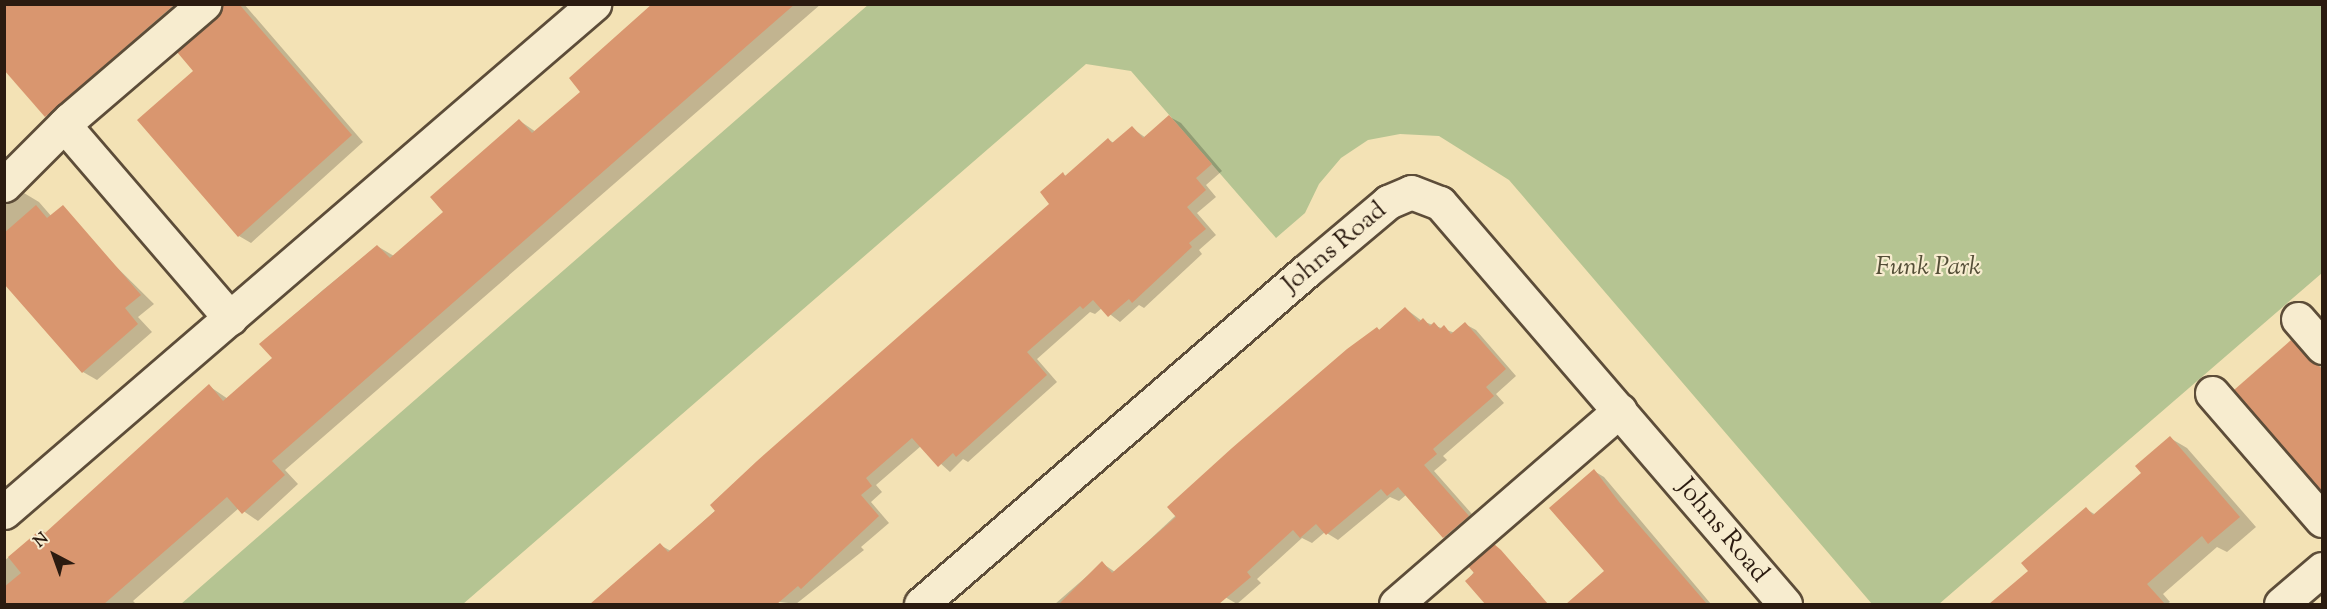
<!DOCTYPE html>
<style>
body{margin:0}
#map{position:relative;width:2327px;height:609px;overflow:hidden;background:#f3e2b5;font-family:"Sorts Mill Goudy",serif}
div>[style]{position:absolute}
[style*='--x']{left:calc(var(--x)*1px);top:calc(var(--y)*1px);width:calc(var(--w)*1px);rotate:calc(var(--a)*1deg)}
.green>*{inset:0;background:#b5c492}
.shadow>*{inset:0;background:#0003}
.building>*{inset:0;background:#d9966f}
.roads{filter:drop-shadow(2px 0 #5d4d39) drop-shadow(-2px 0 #5d4d39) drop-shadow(0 2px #5d4d39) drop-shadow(0 -2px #5d4d39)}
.minor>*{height:33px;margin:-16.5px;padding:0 16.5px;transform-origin:16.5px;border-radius:16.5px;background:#f7eccf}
span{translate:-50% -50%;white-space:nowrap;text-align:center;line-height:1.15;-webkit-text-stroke:4.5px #f7eccf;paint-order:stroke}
.street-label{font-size:26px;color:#2b1b10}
.park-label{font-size:26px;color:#544e37;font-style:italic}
.frame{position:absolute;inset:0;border:6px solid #2b1b10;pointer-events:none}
.north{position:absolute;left:24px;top:525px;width:60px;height:60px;-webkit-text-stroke:4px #f7eccf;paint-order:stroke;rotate:319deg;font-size:16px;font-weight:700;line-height:24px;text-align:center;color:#2b1b10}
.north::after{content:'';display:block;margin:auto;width:21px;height:27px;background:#2b1b10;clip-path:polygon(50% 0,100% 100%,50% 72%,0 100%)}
</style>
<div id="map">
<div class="green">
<div style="clip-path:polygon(869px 4px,2322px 5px,2322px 273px,1939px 604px,1872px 604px,1509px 180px,1439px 136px,1400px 134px,1368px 140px,1341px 158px,1319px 184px,1305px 213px,1276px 238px,1131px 71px,1086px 64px,463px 604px,181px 604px)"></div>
</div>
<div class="shadow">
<div style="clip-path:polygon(4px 4px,196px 4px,60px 123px,47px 115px)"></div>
<div style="clip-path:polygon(222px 4px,244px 4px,363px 142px,251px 243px,239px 236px,196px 71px,179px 52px,223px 11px)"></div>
<div style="clip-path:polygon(683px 4px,821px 4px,285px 470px,298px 484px,258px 521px,239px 508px,133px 601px,136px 604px,4px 604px,4px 561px,41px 531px,47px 534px,209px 386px,228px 399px,274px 359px,261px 344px,323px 290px,377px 246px,394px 256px,445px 212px,520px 121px,536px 132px)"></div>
<div style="clip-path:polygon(1170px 117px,1181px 123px,1222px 171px,1206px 185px,1216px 197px,1197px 213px,1216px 235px,1199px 250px,1202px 254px,1144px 308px,1139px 305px,1120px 322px,1102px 308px,1095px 314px,1090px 312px,1037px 359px,1057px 382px,968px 462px,963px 459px,950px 472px,921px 446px,876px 485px,882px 492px,871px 502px,889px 523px,861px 547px,864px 550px,796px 604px,780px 602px,766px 585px,757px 588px,738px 604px,593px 604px,660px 545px,671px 551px,1052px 204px,1063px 174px,1066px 176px,1109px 140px,1114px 143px,1132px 128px,1146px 138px)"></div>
<div style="clip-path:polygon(24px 193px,39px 202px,52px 217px,70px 221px,154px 304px,138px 317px,152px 332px,97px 380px,83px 372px,4px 282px,4px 204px)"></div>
<div style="clip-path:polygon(1406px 309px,1422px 321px,1455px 333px,1465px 324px,1476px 330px,1516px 376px,1496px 394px,1504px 403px,1443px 456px,1447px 460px,1434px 471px,1479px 522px,1455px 543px,1444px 537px,1406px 495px,1399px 501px,1390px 497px,1338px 540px,1325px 532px,1312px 543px,1302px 538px,1257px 579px,1261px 583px,1237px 604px,1225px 597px,1216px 604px,1055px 604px,1102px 563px,1115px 572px,1377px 328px,1381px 331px)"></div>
<div style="clip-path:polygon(2292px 342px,2308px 351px,2322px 368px,2322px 490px,2236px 390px)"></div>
<div style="clip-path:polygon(2170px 438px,2187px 448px,2256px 527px,2227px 552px,2217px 547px,2163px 594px,2170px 602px,2167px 604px,1992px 604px,2030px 571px,2086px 509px,2096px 515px,2143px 474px)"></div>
<div style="clip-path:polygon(1594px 471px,1604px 477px,1711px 604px,1568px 604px,1606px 571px)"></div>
<div style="clip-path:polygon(1494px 546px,1531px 584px,1508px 604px,1487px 604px,1467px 581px)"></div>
</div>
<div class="building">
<div style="clip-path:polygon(4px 4px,175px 4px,45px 117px,4px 70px)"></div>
<div style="clip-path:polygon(222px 4px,239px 4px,352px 135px,238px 237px,137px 120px,193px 71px,177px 52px,216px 18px)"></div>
<div style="clip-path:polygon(652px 4px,795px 4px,272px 461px,285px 475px,242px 514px,227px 497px,104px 604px,4px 604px,4px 587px,21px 573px,8px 557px,41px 529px,45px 533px,209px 384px,223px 401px,272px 358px,259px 344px,377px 245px,390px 258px,443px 212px,430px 197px,519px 119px,532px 133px,580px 92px,569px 78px)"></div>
<div style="clip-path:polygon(1169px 115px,1212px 164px,1196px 178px,1206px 190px,1187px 207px,1206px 229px,1189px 243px,1192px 247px,1132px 303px,1129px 299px,1108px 317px,1093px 300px,1083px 309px,1080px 306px,1027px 352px,1047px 375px,956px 457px,953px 453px,938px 467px,912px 438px,866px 478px,872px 486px,861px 495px,879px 516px,801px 589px,798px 586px,777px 604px,590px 604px,660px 543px,668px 552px,715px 511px,710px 505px,757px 461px,1049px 204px,1040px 192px,1063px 172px,1065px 176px,1108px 138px,1112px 143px,1132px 126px,1143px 138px)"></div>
<div style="clip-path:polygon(36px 205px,47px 218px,63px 205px,141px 295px,125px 308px,138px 324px,82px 373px,4px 284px,4px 233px)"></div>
<div style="clip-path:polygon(1405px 307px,1419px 322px,1423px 318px,1430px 326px,1434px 322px,1440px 329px,1444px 325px,1451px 334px,1465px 322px,1506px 369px,1486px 387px,1494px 396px,1433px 449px,1437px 454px,1424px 465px,1469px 516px,1443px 538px,1398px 487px,1387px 496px,1381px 489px,1326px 535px,1316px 524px,1300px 538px,1293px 530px,1247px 572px,1251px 577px,1219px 604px,1059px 604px,1102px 561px,1112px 573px,1176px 517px,1167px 507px,1232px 448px,1347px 349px,1377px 327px,1379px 330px)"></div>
<div style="clip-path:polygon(2291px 340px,2322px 369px,2322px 492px,2234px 390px)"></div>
<div style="clip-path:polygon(2170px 436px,2240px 517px,2208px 544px,2202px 536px,2147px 584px,2165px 604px,1989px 604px,2028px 571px,2021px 563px,2086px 507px,2093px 515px,2141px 473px,2135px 466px)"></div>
<div style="clip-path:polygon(1594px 469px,1619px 502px,1707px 604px,1566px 604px,1604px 571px,1549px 508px)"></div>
<div style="clip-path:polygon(1494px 544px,1501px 550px,1548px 604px,1485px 604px,1465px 581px,1474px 573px,1468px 566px)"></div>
</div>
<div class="roads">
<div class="minor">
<div style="--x:64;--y:125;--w:255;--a:49.3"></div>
<div style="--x:4;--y:185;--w:93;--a:-45"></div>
<div style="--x:70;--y:119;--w:177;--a:-40.6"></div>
<div style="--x:2298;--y:319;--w:37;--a:49"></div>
<div style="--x:2212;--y:393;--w:168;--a:49.1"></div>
<div style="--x:4;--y:512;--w:779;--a:-40.73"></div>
<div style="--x:921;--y:604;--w:508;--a:-40.85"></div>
<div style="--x:1305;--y:272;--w:109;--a:-40.1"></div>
<div style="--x:1388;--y:202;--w:25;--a:-23"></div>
<div style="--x:1411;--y:192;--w:31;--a:21"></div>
<div style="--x:1440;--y:203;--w:529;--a:49.29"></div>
<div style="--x:1396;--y:604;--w:296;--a:-40.9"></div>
<div style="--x:2281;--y:604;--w:54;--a:-40.5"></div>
</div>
</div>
<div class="street-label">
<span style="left:1335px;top:248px;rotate:-40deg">Johns Road</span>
<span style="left:1722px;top:531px;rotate:50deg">Johns Road</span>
</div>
<div class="park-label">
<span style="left:1928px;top:268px">Funk Park</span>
</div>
<div class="frame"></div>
<div class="north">N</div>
</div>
